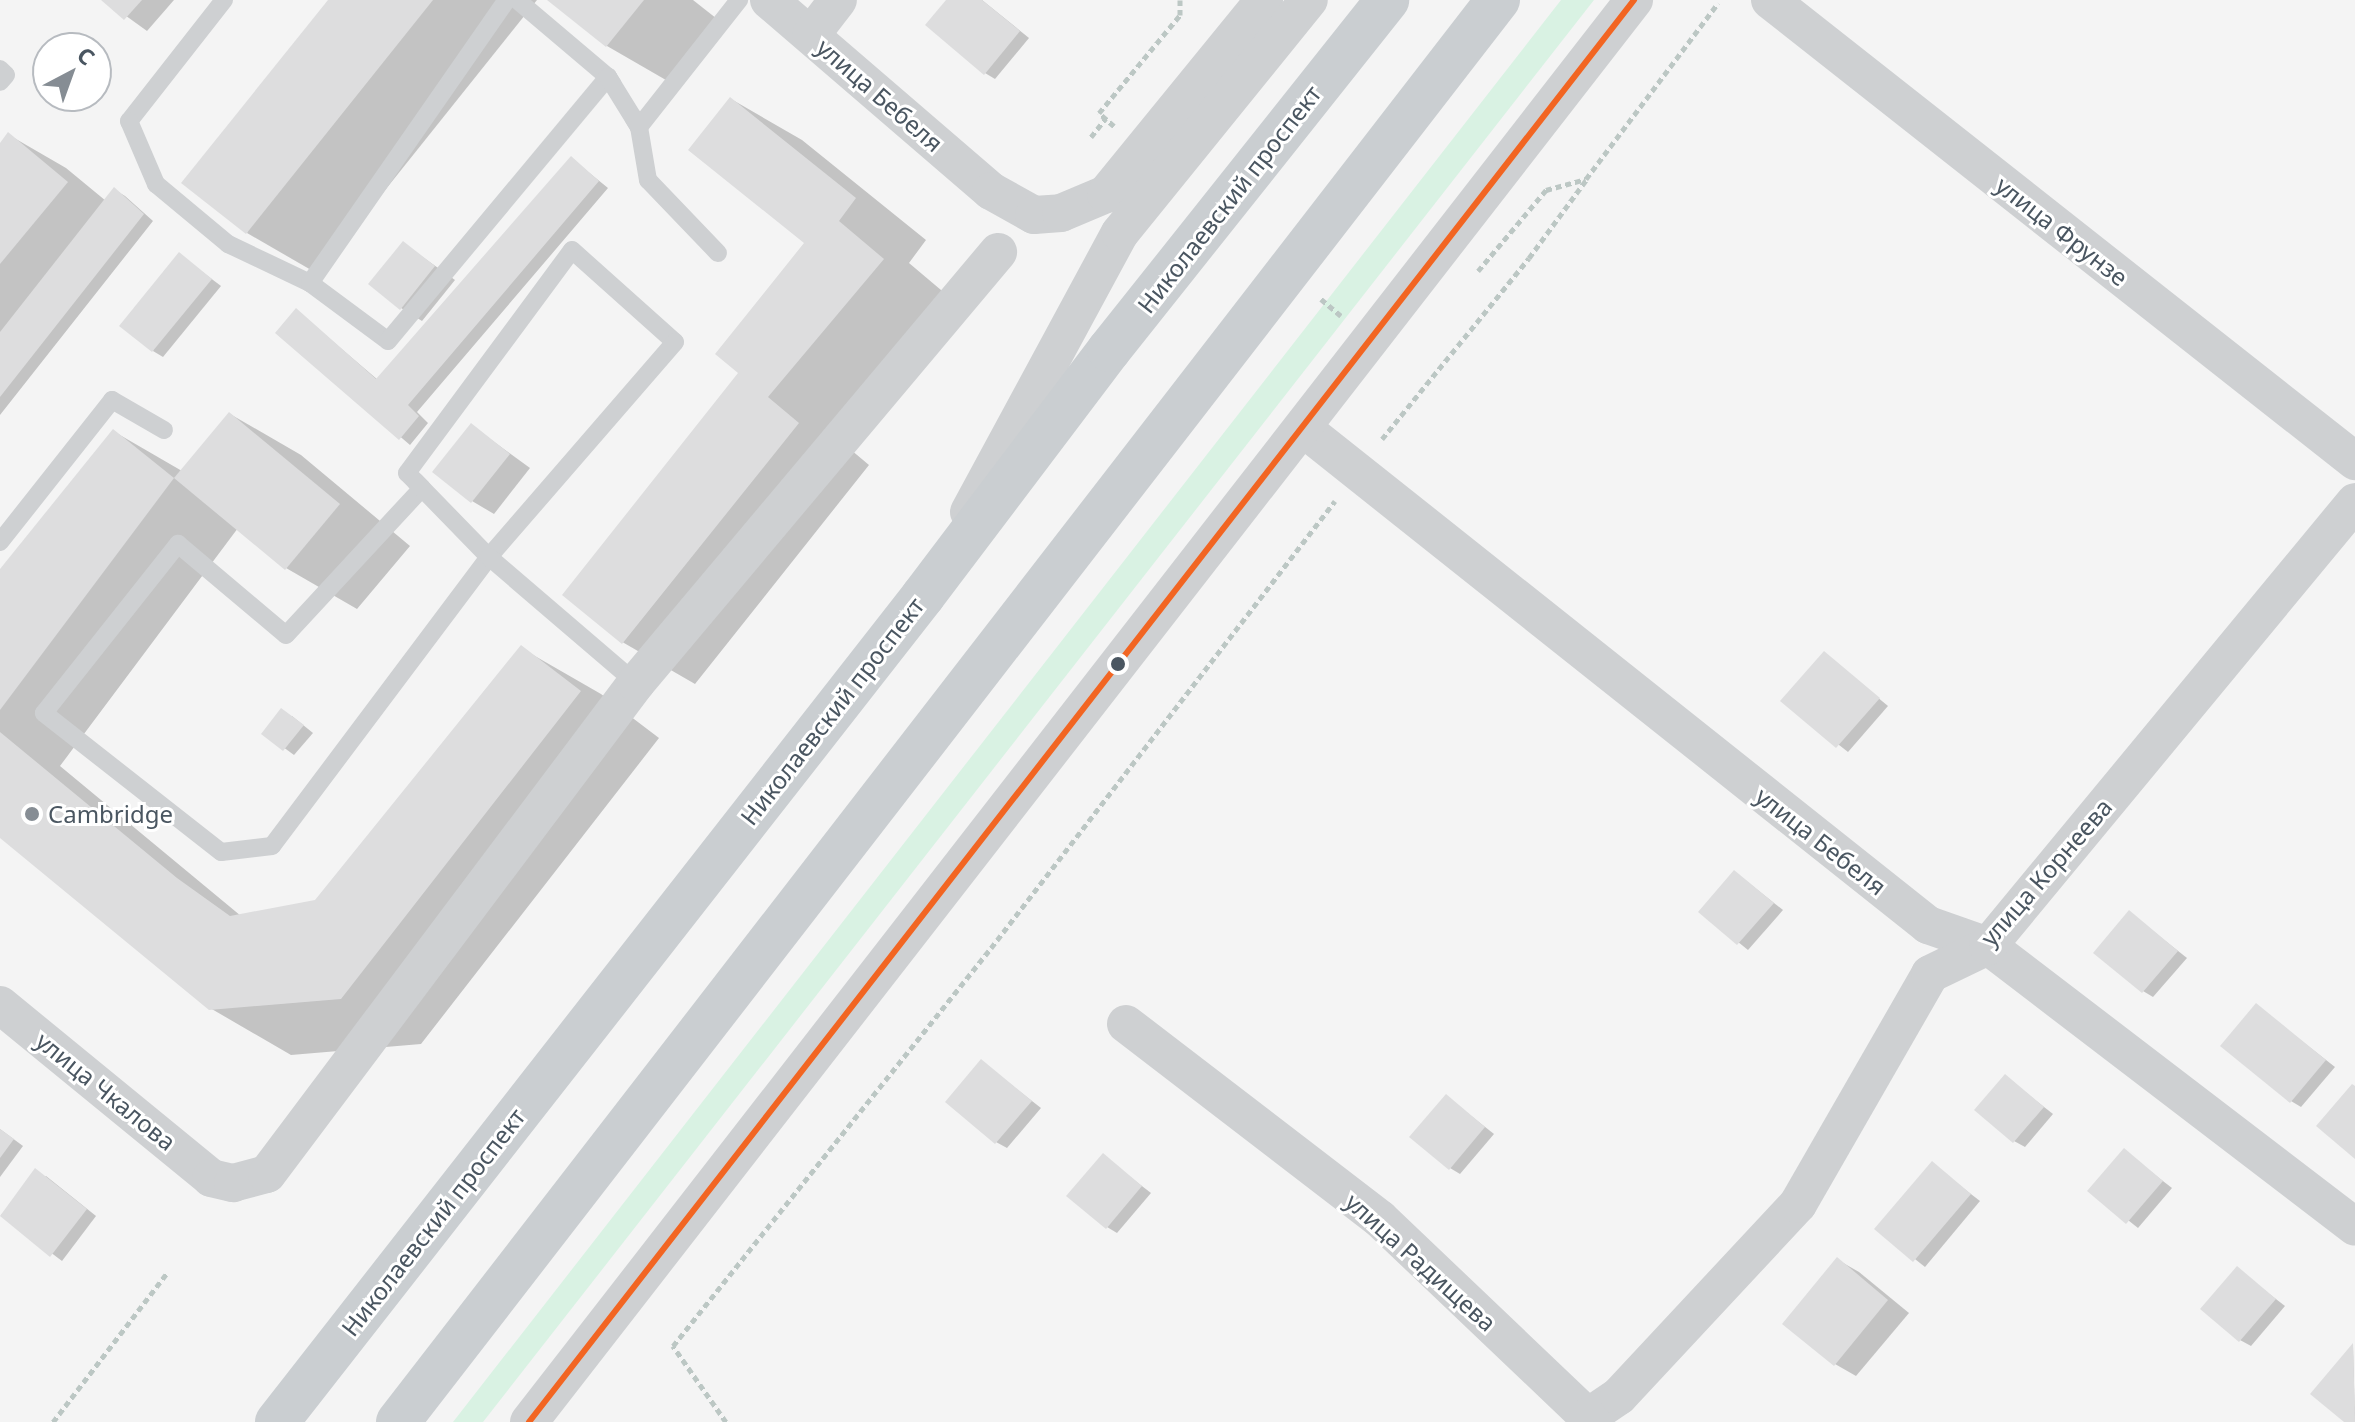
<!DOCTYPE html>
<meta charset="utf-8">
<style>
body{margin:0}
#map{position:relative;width:2355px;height:1422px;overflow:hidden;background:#f4f4f4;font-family:"Noto Sans",sans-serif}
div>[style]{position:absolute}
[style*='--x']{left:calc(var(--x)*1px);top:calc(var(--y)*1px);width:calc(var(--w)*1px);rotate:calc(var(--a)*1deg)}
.green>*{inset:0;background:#d9f2e3}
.shadow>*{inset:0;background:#0003}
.building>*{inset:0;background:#ddddde}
.path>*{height:5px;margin-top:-2.5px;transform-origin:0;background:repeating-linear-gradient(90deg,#bcc7c4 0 6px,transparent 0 10px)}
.service>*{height:18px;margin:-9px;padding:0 9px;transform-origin:9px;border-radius:9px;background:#ced0d2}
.minor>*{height:38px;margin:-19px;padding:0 19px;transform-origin:19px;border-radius:19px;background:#ced0d2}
.primary>*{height:44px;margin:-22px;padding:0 22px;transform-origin:22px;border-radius:22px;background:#caced1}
.bus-1>*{height:6px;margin:-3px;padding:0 3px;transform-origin:3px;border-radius:3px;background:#f26522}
.dots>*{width:22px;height:22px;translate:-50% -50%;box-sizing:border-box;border:4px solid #fff;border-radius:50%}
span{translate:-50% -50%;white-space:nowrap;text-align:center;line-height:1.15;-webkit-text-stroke:6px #fff;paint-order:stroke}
.street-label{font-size:24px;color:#4a5661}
.poi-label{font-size:24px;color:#4a5661}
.left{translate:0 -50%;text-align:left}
.north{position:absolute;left:32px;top:32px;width:80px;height:80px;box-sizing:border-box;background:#fff;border:2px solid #b7bbc0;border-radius:50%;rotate:41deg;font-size:22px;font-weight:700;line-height:32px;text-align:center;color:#4a5661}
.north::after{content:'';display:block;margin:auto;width:28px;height:36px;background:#868d94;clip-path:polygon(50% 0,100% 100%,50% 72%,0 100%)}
</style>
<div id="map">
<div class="green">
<div style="clip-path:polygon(1561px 0,1594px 0,483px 1422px,453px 1422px)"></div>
</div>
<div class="shadow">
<div style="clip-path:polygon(104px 0,174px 0,147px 31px)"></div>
<div style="clip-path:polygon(330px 0,537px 0,318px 274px,247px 233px)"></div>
<div style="clip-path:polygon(550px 0,693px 0,726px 26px,678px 87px,607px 46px)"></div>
<div style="clip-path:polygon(949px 0,982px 0,1029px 38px,995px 79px,985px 73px)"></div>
<div style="clip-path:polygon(731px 99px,802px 140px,926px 240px,909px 263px,954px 301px,838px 439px,869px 465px,695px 684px,624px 643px,565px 594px,741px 372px,807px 243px)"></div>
<div style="clip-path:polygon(9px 135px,66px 168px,106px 201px,115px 190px,125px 196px,153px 221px,0 415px,0 146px)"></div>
<div style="clip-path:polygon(571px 158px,608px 188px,417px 412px,428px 423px,410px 445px,278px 332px,296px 310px,378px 380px)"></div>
<div style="clip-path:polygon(403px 243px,455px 280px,422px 321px,401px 308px)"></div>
<div style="clip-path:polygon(180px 255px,221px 286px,163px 357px,153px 351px)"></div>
<div style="clip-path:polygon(230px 414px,301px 455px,410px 546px,357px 609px,286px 568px,238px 528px,60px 766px,241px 916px,316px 902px,521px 648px,601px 694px,659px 738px,421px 1044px,291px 1055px,210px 1008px,0 835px,0 572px,113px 431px,182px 471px)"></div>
<div style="clip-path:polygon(471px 425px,530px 468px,494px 514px,472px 501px)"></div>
<div style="clip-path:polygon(1824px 653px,1888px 706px,1848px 752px,1783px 701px)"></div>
<div style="clip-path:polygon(292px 716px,313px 733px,294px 755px,264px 733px)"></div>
<div style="clip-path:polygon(1735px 872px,1783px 910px,1748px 950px,1701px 912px)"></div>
<div style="clip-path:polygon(2130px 913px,2187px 958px,2153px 997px,2143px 991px)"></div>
<div style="clip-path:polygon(2257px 1006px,2335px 1067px,2301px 1107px,2291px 1101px)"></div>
<div style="clip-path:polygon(982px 1062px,1041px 1108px,1007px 1148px,996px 1142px)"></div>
<div style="clip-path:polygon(2005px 1076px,2053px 1114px,2025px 1147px,2014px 1141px)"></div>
<div style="clip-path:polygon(1446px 1096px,1494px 1134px,1460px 1174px,1450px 1168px)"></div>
<div style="clip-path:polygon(0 1129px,23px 1146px,0 1177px)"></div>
<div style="clip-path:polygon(2124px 1151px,2172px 1188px,2138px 1228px,2090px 1190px)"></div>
<div style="clip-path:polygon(1103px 1156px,1151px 1193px,1117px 1233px,1107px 1227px)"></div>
<div style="clip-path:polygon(1932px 1164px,1980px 1201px,1925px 1267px,1877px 1229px)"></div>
<div style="clip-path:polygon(46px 1176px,96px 1216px,62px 1261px,1px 1215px)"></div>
<div style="clip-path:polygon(1838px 1260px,1859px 1272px,1909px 1313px,1856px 1376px,1835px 1364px)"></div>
<div style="clip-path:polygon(2237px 1269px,2285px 1306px,2251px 1346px,2240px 1340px)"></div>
<div style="clip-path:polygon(2353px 1346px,2355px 1422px,2347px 1422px,2313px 1394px)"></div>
</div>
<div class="building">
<div style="clip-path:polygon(101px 0,142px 0,124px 20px)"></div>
<div style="clip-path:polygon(328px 0,433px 0,246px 234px,181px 183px)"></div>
<div style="clip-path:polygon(547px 0,644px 0,606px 47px)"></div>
<div style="clip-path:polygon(946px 0,982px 0,1020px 31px,984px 75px,925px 25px)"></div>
<div style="clip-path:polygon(730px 97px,856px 198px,839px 221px,884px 259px,768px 397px,799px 423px,622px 644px,562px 595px,738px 373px,715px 354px,804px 243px,688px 150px)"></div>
<div style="clip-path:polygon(8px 132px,68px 182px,0 264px,0 143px)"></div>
<div style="clip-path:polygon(571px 156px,599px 181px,408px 405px,419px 416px,399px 440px,275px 333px,296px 308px,376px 379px)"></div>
<div style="clip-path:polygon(114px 187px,144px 214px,0 397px,0 332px)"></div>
<div style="clip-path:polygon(403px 241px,435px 266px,400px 310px,368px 284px)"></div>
<div style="clip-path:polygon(179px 252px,212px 279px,152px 352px,119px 326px)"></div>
<div style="clip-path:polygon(229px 412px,340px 504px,285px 570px,174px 478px)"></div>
<div style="clip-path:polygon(471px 423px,510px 454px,471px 503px,432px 472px)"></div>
<div style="clip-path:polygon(113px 429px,174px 478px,0 710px,0 569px)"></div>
<div style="clip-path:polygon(521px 645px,581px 691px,341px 999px,209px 1010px,0 838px,0 732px,177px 878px,230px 916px,315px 900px)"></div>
<div style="clip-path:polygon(1824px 651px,1880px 698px,1836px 748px,1780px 701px)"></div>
<div style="clip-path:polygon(281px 708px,304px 725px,283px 751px,261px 734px)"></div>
<div style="clip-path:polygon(1734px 870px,1774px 903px,1737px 945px,1698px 912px)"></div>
<div style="clip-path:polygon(2129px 910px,2178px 951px,2142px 993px,2093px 953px)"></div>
<div style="clip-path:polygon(2256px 1003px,2326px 1060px,2290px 1103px,2220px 1046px)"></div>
<div style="clip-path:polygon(981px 1059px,1032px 1101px,995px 1144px,945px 1102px)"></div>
<div style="clip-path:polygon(2005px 1074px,2044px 1107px,2013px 1143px,1974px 1110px)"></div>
<div style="clip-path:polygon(2352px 1084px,2355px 1086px,2355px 1159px,2316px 1126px)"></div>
<div style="clip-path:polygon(1446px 1094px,1485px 1127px,1449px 1170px,1409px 1137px)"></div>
<div style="clip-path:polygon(0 1129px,14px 1139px,0 1158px)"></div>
<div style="clip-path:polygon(2124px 1148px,2163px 1181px,2126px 1224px,2087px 1191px)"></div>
<div style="clip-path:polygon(1103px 1153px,1142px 1186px,1106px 1229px,1066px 1196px)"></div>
<div style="clip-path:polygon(1932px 1161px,1971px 1194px,1913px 1262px,1874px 1229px)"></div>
<div style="clip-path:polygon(35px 1168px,87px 1209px,50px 1257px,0 1216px)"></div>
<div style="clip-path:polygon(1837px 1257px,1888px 1300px,1834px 1366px,1782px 1324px)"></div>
<div style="clip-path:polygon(2237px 1266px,2276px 1299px,2239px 1342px,2200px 1309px)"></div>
<div style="clip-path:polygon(2353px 1343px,2355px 1422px,2344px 1422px,2310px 1394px)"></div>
</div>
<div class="path">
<div style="--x:1114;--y:126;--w:20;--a:-139"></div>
<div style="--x:1099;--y:113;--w:127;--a:-50.4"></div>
<div style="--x:1180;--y:15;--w:15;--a:-90"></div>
<div style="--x:1091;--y:137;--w:24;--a:-52"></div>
<div style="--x:1478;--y:271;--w:106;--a:-50"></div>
<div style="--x:1546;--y:190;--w:41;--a:-15.4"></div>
<div style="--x:1586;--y:179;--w:220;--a:-53.1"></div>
<div style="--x:1321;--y:299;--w:26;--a:40"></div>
<div style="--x:1382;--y:439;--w:233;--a:-50.9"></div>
<div style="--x:1529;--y:258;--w:97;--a:-53.8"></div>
<div style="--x:53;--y:1422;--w:188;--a:-52.6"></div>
<div style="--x:726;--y:1422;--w:93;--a:-124.9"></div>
<div style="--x:673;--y:1346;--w:509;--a:-51.38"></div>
<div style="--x:991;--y:948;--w:564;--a:-52.42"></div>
</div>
<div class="service">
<div style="--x:224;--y:0;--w:154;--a:128.1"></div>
<div style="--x:129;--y:121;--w:69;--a:66.8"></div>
<div style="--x:156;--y:184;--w:94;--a:39.8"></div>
<div style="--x:228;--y:244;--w:91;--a:25.4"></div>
<div style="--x:310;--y:283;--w:345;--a:-55.2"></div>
<div style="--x:517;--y:0;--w:119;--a:40.2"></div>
<div style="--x:608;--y:77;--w:9;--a:58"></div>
<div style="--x:0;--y:69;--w:8;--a:45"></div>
<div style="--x:6;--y:75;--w:9;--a:131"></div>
<div style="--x:633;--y:117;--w:12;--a:59"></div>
<div style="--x:639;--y:127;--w:54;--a:80.4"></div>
<div style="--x:648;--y:180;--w:101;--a:46.2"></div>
<div style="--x:572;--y:250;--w:138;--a:41.8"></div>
<div style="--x:675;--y:342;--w:284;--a:130.9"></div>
<div style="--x:489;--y:557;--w:361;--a:126.9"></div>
<div style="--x:272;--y:846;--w:51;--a:173.3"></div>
<div style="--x:221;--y:852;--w:225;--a:-141.9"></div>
<div style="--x:44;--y:713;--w:216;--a:-51.6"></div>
<div style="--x:178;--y:544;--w:141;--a:40.1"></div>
<div style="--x:286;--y:635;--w:200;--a:-47.2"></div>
<div style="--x:422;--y:488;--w:21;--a:-135"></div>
<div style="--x:407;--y:473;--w:277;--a:-53.5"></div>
<div style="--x:310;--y:283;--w:97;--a:36.6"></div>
<div style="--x:388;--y:341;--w:344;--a:-50.2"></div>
<div style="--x:608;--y:77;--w:59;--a:58.2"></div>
<div style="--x:639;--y:127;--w:162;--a:-51.8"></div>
<div style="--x:415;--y:481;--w:106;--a:45.8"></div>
<div style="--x:489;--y:557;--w:194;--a:40.6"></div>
<div style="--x:0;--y:542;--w:181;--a:-51.7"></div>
<div style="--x:112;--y:400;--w:60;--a:30"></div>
</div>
<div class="minor">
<div style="--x:769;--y:0;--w:293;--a:40.7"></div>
<div style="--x:991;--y:191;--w:49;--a:29.2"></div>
<div style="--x:1034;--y:215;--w:27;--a:-4"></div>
<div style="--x:1061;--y:213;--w:49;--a:-22.9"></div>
<div style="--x:1106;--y:194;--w:250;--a:-50.8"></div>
<div style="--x:1770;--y:0;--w:745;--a:38.24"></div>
<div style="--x:811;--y:35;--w:44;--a:-52.4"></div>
<div style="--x:1304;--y:429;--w:797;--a:38.48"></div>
<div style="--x:1928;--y:925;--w:64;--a:19.3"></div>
<div style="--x:1988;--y:946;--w:462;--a:37.4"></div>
<div style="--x:969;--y:512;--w:317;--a:-61.6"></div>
<div style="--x:1120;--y:233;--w:300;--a:-51"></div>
<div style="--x:0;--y:1005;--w:273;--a:39.3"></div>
<div style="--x:211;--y:1178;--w:23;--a:13"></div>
<div style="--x:233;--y:1183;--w:35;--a:-15"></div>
<div style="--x:267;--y:1174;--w:614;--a:-53.07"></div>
<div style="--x:636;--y:683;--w:563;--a:-49.97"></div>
<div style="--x:1126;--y:1024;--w:320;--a:37.5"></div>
<div style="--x:1380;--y:1219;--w:294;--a:43.6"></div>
<div style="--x:1588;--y:1417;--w:37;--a:-34"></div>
<div style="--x:1619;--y:1396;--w:262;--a:-47"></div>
<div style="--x:1798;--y:1204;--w:265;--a:-60.1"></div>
<div style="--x:1930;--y:974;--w:64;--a:-25.8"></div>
<div style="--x:1988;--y:946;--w:576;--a:-50.42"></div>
<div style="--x:529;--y:1422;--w:1801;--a:-52.15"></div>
</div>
<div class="primary">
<div style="--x:277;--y:1422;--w:1049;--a:-51.97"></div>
<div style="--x:923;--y:596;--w:308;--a:-52.9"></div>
<div style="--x:1109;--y:350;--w:447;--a:-51.5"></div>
<div style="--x:398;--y:1422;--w:1798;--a:-52.28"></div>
</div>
<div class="bus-1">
<div style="--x:529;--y:1422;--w:1801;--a:-52.15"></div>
</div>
<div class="dots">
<div style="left:1118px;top:664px;background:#4a5661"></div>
<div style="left:32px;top:814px;background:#868d94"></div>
</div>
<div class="street-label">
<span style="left:880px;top:95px;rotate:41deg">улица Бебеля</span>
<span style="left:1229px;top:199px;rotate:-52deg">Николаевский проспект</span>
<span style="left:2062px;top:231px;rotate:38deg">улица Фрунзе</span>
<span style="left:832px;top:711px;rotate:-52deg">Николаевский проспект</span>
<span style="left:1821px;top:841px;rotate:38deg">улица Бебеля</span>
<span style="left:2046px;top:872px;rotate:-49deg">улица Корнеева</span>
<span style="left:106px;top:1091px;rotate:39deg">улица Чкалова</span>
<span style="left:433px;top:1222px;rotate:-52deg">Николаевский проспект</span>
<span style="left:1421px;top:1262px;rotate:42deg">улица Радищева</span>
</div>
<div class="poi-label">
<span class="left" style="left:48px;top:814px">Cambridge</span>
</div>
<div class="north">С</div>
</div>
